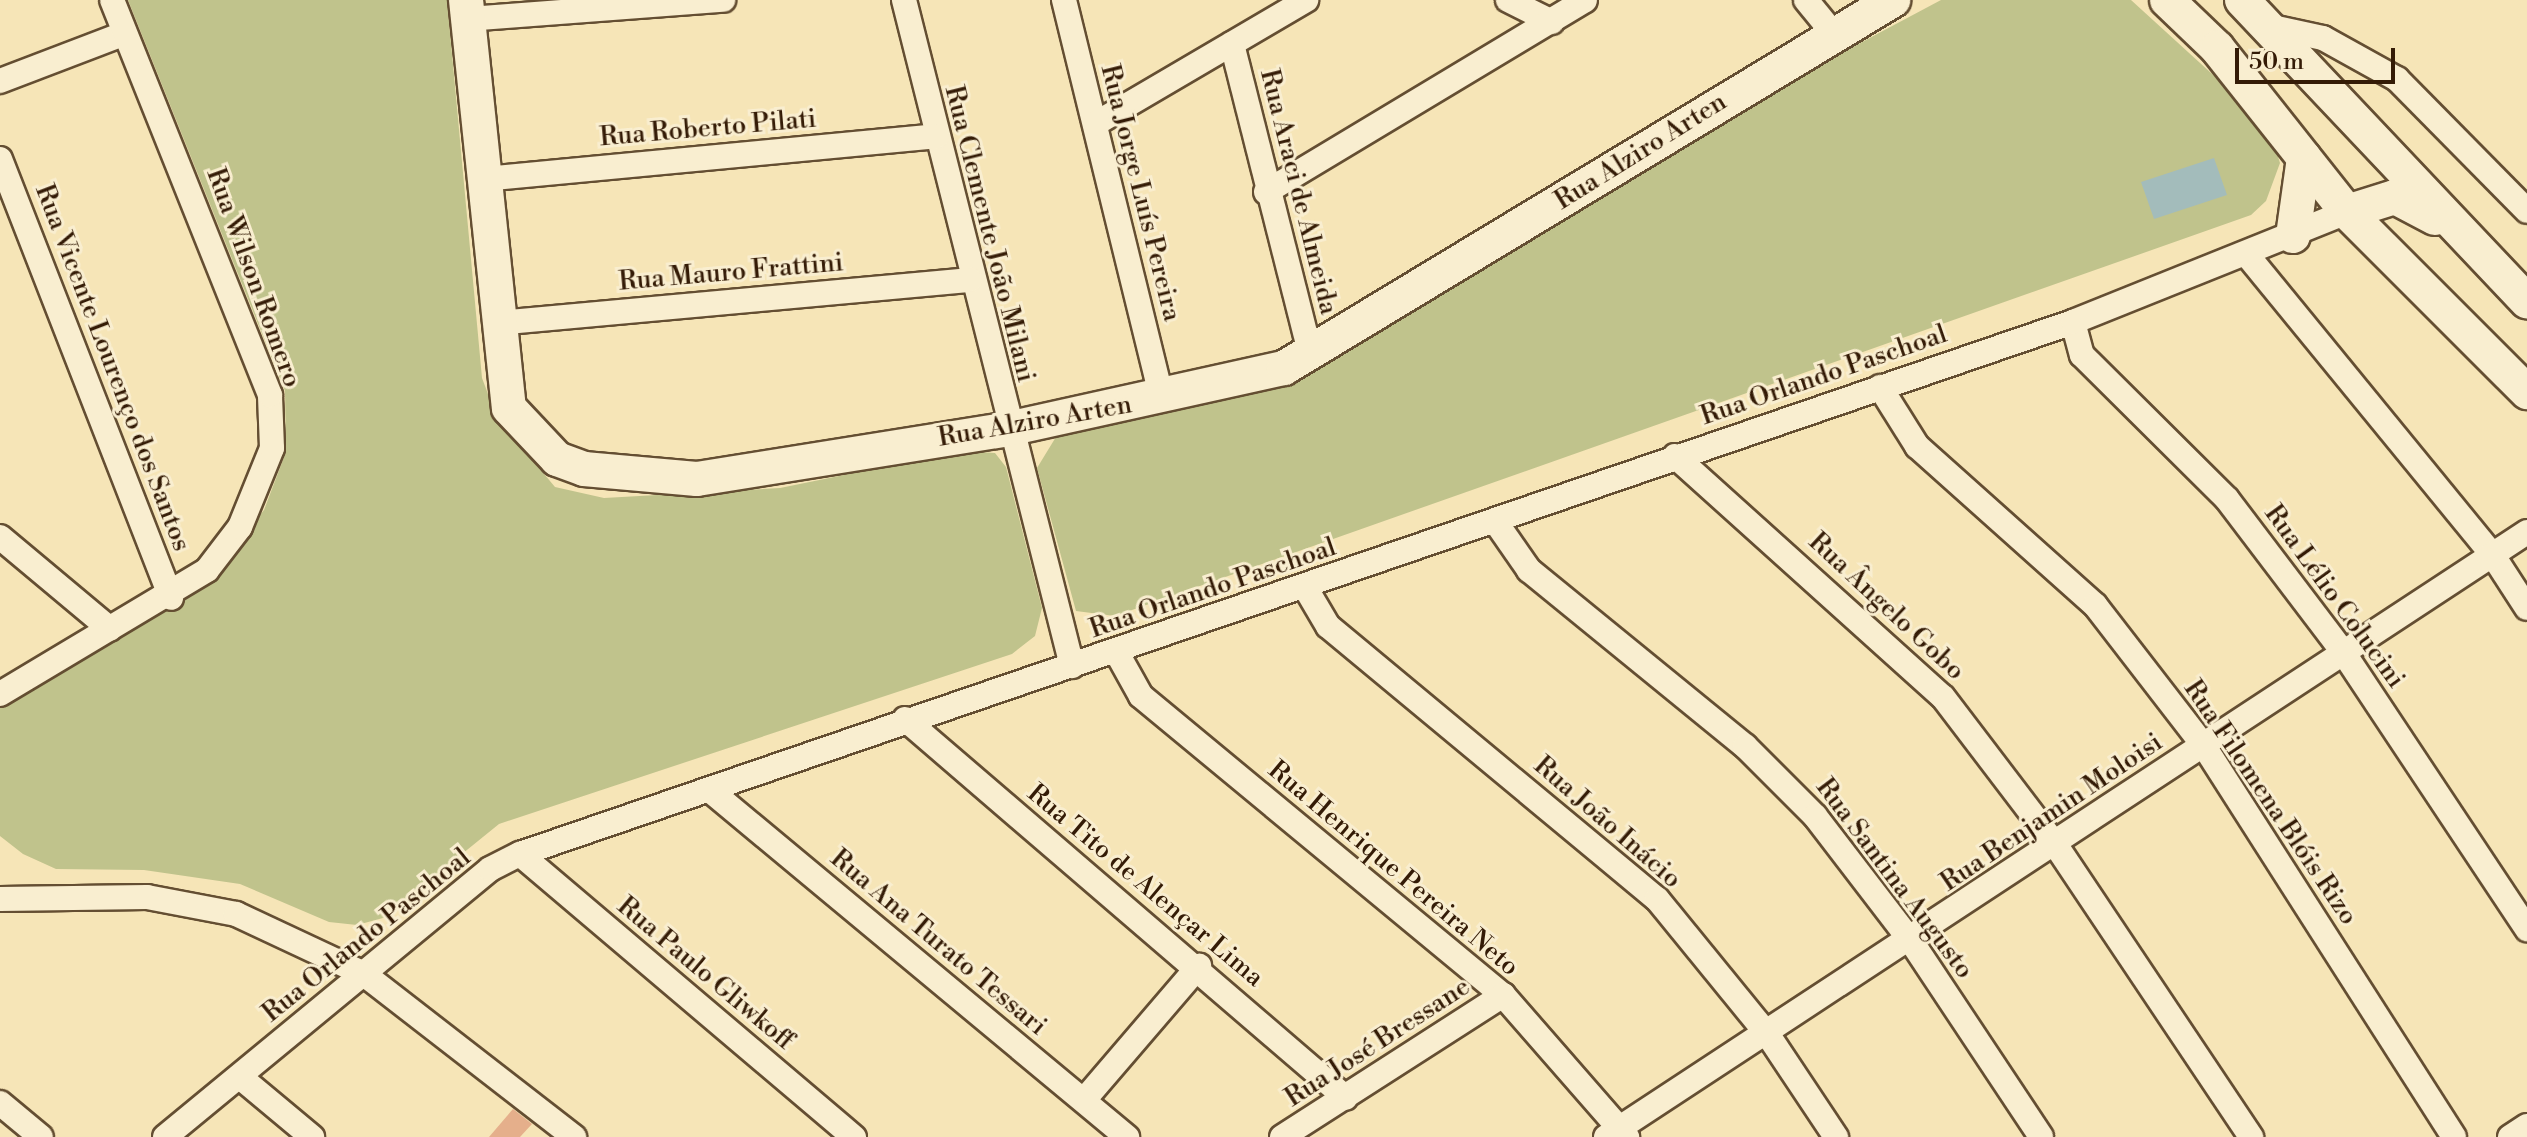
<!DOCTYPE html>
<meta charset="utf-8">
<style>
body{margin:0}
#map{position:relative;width:2527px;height:1137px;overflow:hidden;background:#f6e5b7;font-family:"Libre Bodoni",serif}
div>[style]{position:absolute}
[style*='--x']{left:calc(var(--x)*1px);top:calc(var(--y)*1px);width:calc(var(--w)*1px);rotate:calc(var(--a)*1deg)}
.green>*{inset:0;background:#c0c38c}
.water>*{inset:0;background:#a3bcbb}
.building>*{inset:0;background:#e5af8b}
.roads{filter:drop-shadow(2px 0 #644e32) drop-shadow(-2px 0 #644e32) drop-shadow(0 2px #644e32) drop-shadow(0 -2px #644e32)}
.street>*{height:24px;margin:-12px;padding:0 12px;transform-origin:12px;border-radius:12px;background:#f9eed0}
.secondary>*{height:34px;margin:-17px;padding:0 17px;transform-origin:17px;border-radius:17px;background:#f9eed0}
span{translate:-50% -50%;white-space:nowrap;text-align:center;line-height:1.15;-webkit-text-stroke:6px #f9eed0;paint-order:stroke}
.street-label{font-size:26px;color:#341b06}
.scale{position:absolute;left:2235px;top:48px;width:160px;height:36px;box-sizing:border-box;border:4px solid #341b06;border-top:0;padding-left:10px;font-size:24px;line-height:28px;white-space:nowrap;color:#341b06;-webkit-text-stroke:6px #f9eed0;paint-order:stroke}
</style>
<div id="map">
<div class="green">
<div style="clip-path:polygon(128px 0,447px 0,482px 378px,497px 418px,555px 487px,604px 498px,780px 488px,962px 451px,995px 453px,1006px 467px,1042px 608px,1035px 636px,1012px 654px,499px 824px,383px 918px,357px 925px,329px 922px,240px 884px,144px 870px,56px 869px,23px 854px,0 836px,0 705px,227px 557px,264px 510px,286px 452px,285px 391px)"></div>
<div style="clip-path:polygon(1941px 0,2131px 0,2268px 125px,2280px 163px,2266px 201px,2251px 215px,1115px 616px,1076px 611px,1037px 468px,1059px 432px,1318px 369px,1738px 108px)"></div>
</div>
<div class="water">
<div style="clip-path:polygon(2214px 158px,2227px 195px,2154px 219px,2141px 182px)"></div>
</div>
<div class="building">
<div style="clip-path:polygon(513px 1109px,532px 1124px,520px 1137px,489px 1137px)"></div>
</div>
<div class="roads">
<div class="street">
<div style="--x:904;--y:0;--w:687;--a:75.84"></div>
<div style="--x:1064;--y:0;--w:411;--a:76.2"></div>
<div style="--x:1508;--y:0;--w:49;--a:26.6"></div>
<div style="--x:1806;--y:0;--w:43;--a:50.7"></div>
<div style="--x:468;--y:19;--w:256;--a:-4.3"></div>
<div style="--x:2272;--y:27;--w:52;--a:12.2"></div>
<div style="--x:2323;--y:38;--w:85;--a:29"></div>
<div style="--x:2397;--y:79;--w:185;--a:45.4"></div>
<div style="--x:1232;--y:44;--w:319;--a:75.8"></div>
<div style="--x:0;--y:81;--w:132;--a:-20.9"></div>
<div style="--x:1095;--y:124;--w:245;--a:-30.4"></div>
<div style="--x:0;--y:159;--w:471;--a:68.7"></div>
<div style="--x:484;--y:179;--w:455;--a:-5.4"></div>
<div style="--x:1266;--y:192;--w:372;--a:-31"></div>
<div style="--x:2247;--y:255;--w:387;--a:50.7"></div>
<div style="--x:2492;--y:554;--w:64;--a:57.1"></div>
<div style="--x:2073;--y:322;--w:34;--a:75"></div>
<div style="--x:2082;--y:355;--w:204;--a:44.8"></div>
<div style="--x:2227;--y:499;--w:192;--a:52.8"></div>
<div style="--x:2343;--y:652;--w:333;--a:56.4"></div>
<div style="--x:497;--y:323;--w:475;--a:-5.2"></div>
<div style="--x:1880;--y:387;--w:70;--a:57.9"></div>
<div style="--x:1917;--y:446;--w:239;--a:41.8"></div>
<div style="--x:2095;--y:605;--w:178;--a:52.3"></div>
<div style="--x:2204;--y:746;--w:464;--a:57.4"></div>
<div style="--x:1675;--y:456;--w:360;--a:42"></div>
<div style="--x:1943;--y:697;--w:185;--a:52.7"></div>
<div style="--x:2055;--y:844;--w:353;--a:56.2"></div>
<div style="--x:1495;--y:521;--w:60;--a:55.2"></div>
<div style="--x:1529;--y:570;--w:279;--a:39.2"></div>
<div style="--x:1745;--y:746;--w:99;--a:45"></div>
<div style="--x:1815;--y:816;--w:158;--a:52.5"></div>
<div style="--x:1911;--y:941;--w:235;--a:56.4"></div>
<div style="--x:0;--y:537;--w:143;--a:39.9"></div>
<div style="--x:1305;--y:587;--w:45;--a:59.5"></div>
<div style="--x:1328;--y:626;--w:428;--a:39.7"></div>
<div style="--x:1657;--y:899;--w:176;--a:50.8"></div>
<div style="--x:1768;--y:1035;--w:123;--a:56.3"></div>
<div style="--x:1117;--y:653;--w:49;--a:60.8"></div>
<div style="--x:1141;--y:696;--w:470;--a:39.6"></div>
<div style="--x:1503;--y:995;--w:189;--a:48.9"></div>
<div style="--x:0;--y:694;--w:241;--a:-30.9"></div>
<div style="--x:207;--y:570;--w:54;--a:-52.5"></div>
<div style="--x:240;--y:527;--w:85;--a:-67.9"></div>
<div style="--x:272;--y:448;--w:53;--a:-92.2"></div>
<div style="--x:270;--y:395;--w:425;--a:-111.8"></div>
<div style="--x:905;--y:719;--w:581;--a:40.68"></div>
<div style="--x:712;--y:792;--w:540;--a:39.74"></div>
<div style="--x:520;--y:854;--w:438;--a:40.3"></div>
<div style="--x:0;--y:899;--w:147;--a:-0.8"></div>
<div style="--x:147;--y:897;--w:91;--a:10.8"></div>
<div style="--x:236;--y:914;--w:141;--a:25.1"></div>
<div style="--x:364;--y:974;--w:266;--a:37.8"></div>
<div style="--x:240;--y:1077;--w:94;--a:39.8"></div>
<div style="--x:1084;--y:1100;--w:177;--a:-49.4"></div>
<div style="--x:0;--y:1103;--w:53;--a:39.7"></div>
<div style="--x:165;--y:1137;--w:421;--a:-39.5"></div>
<div style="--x:490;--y:869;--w:34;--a:-27"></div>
<div style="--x:520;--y:854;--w:1642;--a:-18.91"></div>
<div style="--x:2073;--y:322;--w:295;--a:-21.9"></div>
<div style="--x:1282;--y:1137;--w:263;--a:-32.7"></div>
<div style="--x:1606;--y:1137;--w:1102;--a:-33.3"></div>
<div style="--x:2510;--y:1137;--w:20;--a:-33"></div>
</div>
<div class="secondary">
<div style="--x:466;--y:0;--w:410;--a:84"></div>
<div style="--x:509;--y:408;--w:70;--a:46.7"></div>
<div style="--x:557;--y:459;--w:29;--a:20"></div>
<div style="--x:584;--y:469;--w:113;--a:5.1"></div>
<div style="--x:697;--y:479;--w:315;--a:-9.1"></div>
<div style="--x:1008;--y:429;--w:283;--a:-12.5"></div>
<div style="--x:1284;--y:368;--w:712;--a:-31.14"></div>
<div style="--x:2167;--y:0;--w:69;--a:43.8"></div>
<div style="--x:2217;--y:48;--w:209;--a:51.6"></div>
<div style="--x:2347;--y:212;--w:255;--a:45"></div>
<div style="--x:2242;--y:0;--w:415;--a:46.6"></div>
<div style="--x:2347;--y:212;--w:50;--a:-17.4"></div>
<div style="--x:2395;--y:197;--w:45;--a:27.7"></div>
<div style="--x:2293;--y:236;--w:79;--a:-82"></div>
</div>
</div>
<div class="street-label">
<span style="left:708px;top:129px;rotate:-5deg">Rua Roberto Pilati</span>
<span style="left:1641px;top:152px;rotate:-32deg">Rua Alziro Arten</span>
<span style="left:1298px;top:192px;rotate:76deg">Rua Araci de Almeida</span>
<span style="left:1140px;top:193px;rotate:76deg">Rua Jorge Luís Pereira</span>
<span style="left:989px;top:234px;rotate:76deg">Rua Clemente João Milani</span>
<span style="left:731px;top:273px;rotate:-5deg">Rua Mauro Frattini</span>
<span style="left:253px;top:278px;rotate:70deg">Rua Wilson Romero</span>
<span style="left:112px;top:368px;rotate:69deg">Rua Vicente Lourenço dos Santos</span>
<span style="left:1824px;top:376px;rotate:-19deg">Rua Orlando Paschoal</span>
<span style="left:1035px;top:422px;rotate:-10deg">Rua Alziro Arten</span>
<span style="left:1213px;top:589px;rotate:-19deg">Rua Orlando Paschoal</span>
<span style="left:2334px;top:597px;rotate:54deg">Rua Lélio Colucini</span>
<span style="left:1886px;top:607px;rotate:43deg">Rua Ângelo Gobo</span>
<span style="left:2270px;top:803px;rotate:56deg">Rua Filomena Blóis Rizo</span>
<span style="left:2052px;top:813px;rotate:-34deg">Rua Benjamin Moloisi</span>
<span style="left:1607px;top:823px;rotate:41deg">Rua João Inácio</span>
<span style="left:1393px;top:869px;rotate:40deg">Rua Henrique Pereira Neto</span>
<span style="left:1894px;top:879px;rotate:53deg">Rua Santina Augusto</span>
<span style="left:1145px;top:886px;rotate:40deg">Rua Tito de Alençar Lima</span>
<span style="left:367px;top:936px;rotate:-39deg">Rua Orlando Paschoal</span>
<span style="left:938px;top:943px;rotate:40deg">Rua Ana Turato Tessari</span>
<span style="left:705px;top:974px;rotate:40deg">Rua Paulo Gliwkoff</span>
<span style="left:1378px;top:1043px;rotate:-33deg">Rua José Bressane</span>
</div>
<div class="scale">50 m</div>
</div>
